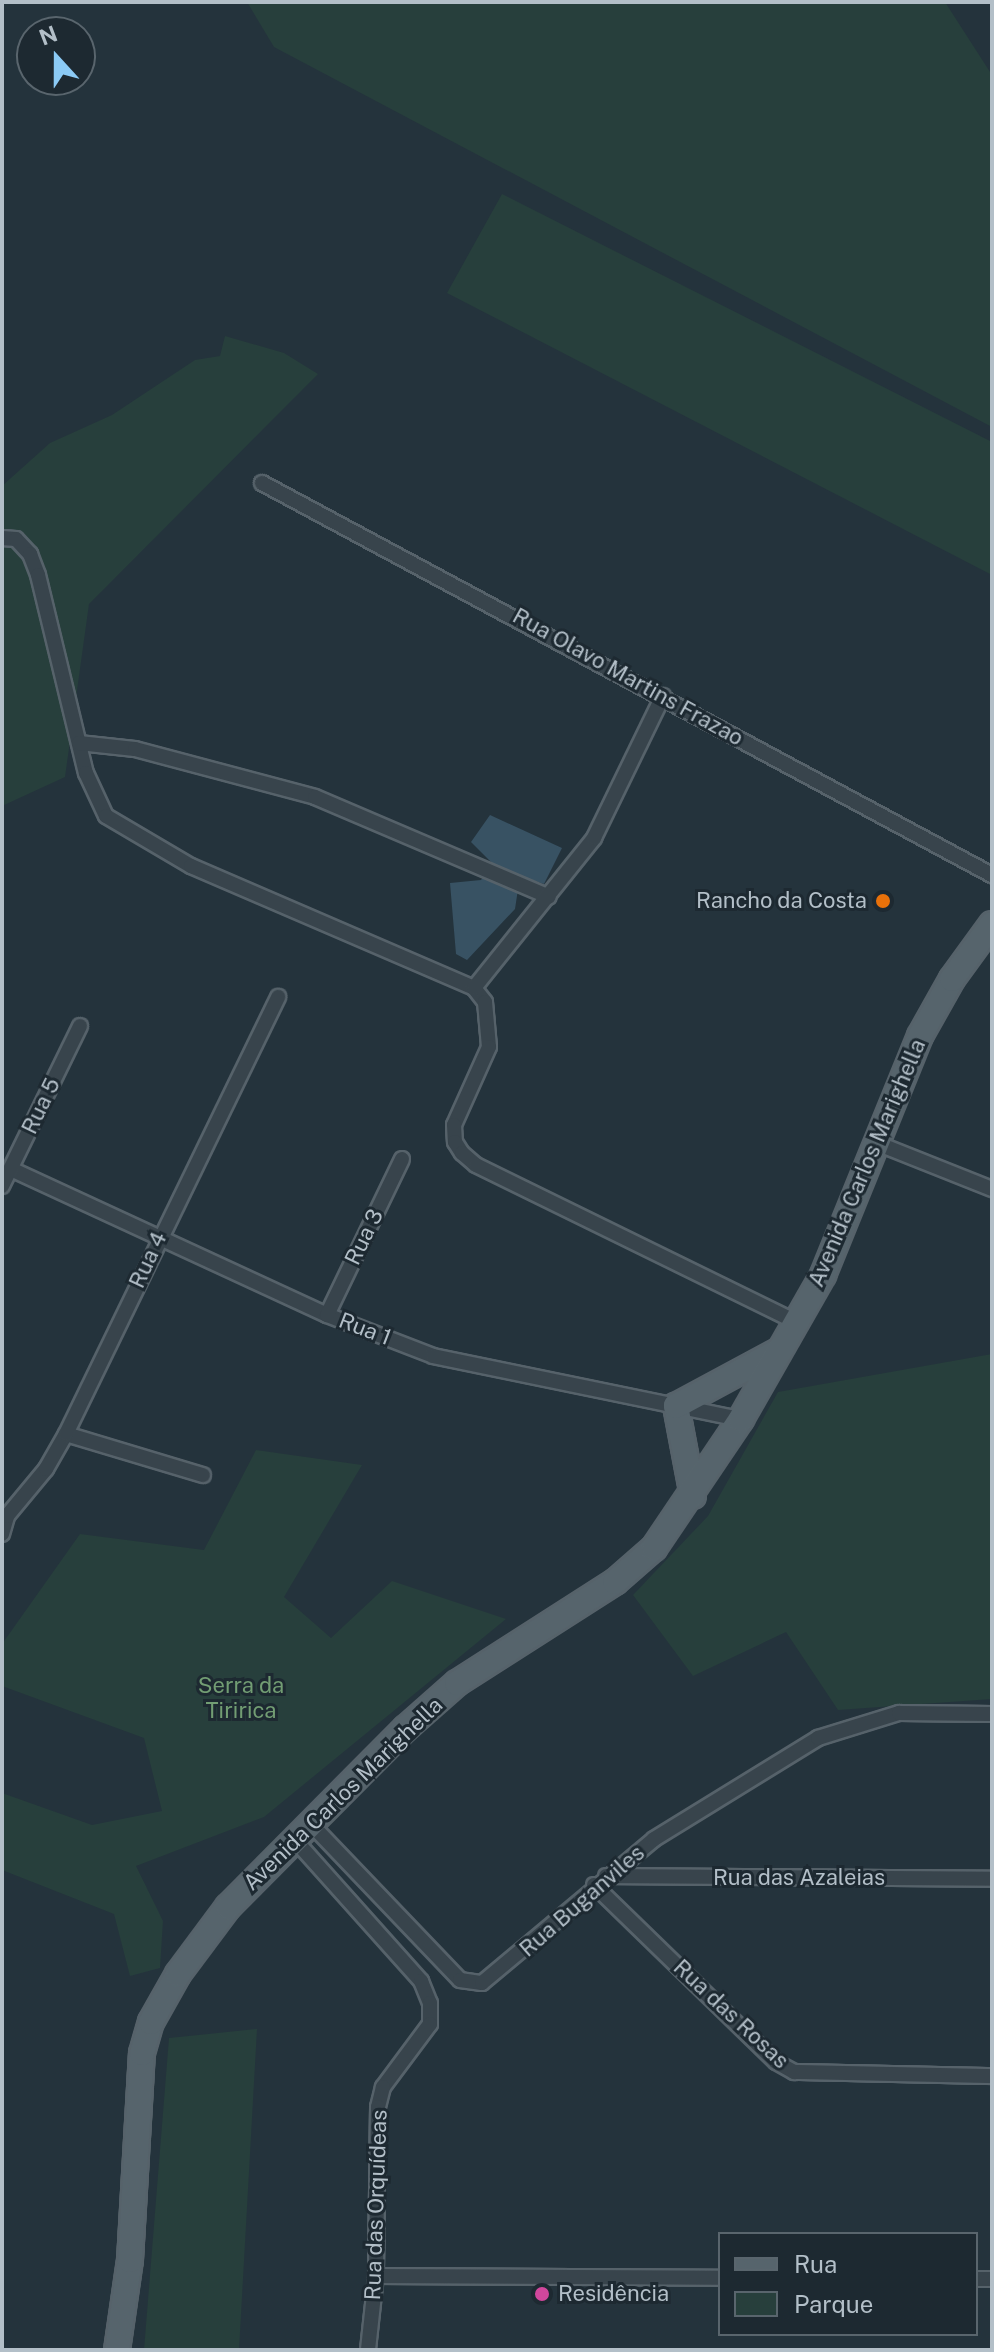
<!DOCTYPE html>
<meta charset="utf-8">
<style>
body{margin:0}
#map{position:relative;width:994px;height:2352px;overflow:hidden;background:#24333c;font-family:"Public Sans",sans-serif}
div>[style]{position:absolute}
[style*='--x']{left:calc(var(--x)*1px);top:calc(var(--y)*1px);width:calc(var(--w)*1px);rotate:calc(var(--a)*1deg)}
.green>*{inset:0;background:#273f3c}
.water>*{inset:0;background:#385263}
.roads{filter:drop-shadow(2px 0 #56626a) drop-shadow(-2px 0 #56626a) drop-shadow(0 2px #56626a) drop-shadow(0 -2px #56626a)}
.street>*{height:14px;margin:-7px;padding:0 7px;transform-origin:7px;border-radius:7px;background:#38444c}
.primary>*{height:24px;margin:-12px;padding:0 12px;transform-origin:12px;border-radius:12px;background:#56646c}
.dots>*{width:22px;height:22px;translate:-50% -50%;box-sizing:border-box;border:4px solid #1d2931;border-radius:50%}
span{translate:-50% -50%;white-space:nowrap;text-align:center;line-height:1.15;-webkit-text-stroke:6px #1d2931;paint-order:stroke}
.street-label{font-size:22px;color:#b3bfc8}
.poi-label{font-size:22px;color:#b3bfc8}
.right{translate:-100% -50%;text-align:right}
.left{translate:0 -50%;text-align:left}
.park-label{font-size:22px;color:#729d73}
.frame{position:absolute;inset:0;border:4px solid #b3bfc8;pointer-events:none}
.legend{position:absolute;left:718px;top:2232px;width:260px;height:104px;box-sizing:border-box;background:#1d2931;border:2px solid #59656d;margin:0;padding:10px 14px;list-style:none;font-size:24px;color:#b3bfc8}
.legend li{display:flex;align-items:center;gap:16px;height:40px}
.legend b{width:40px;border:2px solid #59656d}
.north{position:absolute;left:16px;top:16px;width:80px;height:80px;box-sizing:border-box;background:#1d2931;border:2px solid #59656d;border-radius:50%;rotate:339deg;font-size:22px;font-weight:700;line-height:32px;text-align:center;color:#b3bfc8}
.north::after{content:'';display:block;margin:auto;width:28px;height:36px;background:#8bcaf5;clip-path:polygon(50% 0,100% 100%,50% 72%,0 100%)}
</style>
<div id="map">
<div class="green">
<div style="clip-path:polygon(247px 2px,945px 2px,992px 75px,992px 427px,274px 47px)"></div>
<div style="clip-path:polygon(502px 194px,992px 442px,992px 575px,447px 293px)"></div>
<div style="clip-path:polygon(225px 336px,284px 353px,318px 374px,89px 604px,65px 777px,2px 806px,2px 486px,50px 443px,112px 415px,195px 360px,220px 356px)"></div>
<div style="clip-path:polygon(992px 1354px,992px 1699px,838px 1710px,786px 1632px,693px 1676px,633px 1595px,708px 1516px,778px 1392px)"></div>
<div style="clip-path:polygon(256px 1450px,362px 1465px,284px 1597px,331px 1638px,392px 1581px,506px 1619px,264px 1817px,136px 1866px,163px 1921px,160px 1968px,130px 1976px,114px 1914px,2px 1870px,2px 1793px,92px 1825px,162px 1811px,144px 1738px,2px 1686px,2px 1644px,80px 1534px,204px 1550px)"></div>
<div style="clip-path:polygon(257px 2029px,239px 2350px,144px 2350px,169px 2038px)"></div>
</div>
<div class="water">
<div style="clip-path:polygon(490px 815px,562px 848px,544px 884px,520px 876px,515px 909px,467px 960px,456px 954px,450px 883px,481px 880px,493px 864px,471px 842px)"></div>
</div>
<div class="roads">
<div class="street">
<div style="--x:262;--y:483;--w:829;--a:28.24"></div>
<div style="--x:2;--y:538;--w:14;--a:4"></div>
<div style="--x:16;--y:539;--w:21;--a:47"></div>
<div style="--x:30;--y:554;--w:22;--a:69"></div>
<div style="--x:38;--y:575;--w:204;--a:76.4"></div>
<div style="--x:86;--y:773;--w:47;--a:65.1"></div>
<div style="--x:106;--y:816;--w:99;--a:30.5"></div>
<div style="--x:191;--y:866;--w:308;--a:23.3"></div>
<div style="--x:474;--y:988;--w:18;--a:52"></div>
<div style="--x:485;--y:1002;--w:45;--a:84.9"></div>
<div style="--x:489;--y:1047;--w:85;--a:114.2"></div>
<div style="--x:454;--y:1125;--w:17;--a:87"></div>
<div style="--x:455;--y:1142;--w:13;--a:58"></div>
<div style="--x:462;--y:1153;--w:18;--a:41"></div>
<div style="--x:476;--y:1165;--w:356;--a:26.1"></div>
<div style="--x:79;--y:743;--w:56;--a:6.1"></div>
<div style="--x:135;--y:749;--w:186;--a:14.9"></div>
<div style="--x:315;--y:797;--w:254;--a:23.1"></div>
<div style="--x:474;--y:988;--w:192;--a:-51.3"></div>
<div style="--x:594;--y:838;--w:158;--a:-64.1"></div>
<div style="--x:879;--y:1144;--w:122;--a:21.7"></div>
<div style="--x:11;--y:1169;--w:348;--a:24.8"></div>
<div style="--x:327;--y:1315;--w:114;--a:21.1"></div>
<div style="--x:433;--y:1356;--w:314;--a:11.6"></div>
<div style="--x:2;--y:1186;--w:178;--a:-64"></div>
<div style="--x:327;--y:1315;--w:173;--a:-64.3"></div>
<div style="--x:66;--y:1434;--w:143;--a:16.7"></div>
<div style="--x:2;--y:1534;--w:19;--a:-74"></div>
<div style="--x:7;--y:1516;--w:61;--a:-50.3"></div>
<div style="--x:46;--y:1469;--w:40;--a:-60.3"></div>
<div style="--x:66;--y:1434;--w:486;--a:-64.1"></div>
<div style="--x:310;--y:1823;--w:217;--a:46.3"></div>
<div style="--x:460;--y:1980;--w:22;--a:8"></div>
<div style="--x:482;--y:1983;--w:224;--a:-39.9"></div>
<div style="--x:654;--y:1839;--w:193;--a:-31.6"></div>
<div style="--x:818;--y:1738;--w:85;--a:-17.2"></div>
<div style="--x:899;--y:1713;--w:93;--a:0.6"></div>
<div style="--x:294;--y:1839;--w:191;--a:48.2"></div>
<div style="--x:421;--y:1981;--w:24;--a:68"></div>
<div style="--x:430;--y:2003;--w:21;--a:90"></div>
<div style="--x:430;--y:2024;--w:79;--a:126.7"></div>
<div style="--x:383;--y:2087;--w:21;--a:104"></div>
<div style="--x:378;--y:2107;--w:169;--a:90.7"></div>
<div style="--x:376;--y:2276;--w:74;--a:96.2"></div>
<div style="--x:606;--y:1876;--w:386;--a:0.4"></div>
<div style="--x:594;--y:1885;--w:254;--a:44.2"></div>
<div style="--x:776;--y:2062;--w:21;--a:29"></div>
<div style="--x:794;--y:2072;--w:198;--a:1.2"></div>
<div style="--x:376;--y:2276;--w:344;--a:0.3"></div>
<div style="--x:976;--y:2279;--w:16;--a:0"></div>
</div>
<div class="primary">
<div style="--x:693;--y:1496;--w:92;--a:-100.7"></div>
<div style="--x:676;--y:1406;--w:116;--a:-28.3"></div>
<div style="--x:117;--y:2350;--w:91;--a:-81.8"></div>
<div style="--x:130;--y:2260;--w:207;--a:-86.7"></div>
<div style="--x:142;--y:2053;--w:32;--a:-74"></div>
<div style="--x:151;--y:2022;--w:55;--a:-60.6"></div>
<div style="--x:178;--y:1974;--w:84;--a:-53.3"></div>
<div style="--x:228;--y:1907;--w:252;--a:-45.2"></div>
<div style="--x:406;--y:1728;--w:68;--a:-41.4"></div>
<div style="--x:457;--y:1683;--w:188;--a:-32.6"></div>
<div style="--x:615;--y:1582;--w:52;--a:-41.1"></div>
<div style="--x:654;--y:1548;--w:156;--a:-56"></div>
<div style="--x:741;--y:1419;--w:166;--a:-60.3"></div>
<div style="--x:823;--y:1275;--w:258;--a:-67.9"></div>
<div style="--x:920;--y:1036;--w:65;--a:-60.7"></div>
<div style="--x:952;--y:979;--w:68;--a:-54"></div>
</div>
</div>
<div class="dots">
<div style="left:883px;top:901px;background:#e8710a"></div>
<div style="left:542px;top:2294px;background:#d1479c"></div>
</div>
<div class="street-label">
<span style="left:628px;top:677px;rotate:29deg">Rua Olavo Martins Frazao</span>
<span style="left:41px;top:1106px;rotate:-64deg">Rua 5</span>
<span style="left:867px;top:1163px;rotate:-67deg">Avenida Carlos Marighella</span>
<span style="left:364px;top:1237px;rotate:-64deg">Rua 3</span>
<span style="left:148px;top:1260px;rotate:-65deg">Rua 4</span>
<span style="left:365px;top:1329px;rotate:21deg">Rua 1</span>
<span style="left:343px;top:1794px;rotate:-44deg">Avenida Carlos Marighella</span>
<span style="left:799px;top:1878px">Rua das Azaleias</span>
<span style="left:582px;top:1901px;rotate:-41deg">Rua Buganviles</span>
<span style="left:731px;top:2014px;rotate:43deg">Rua das Rosas</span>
<span style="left:376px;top:2205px;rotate:-88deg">Rua das Orquídeas</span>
</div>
<div class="poi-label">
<span class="right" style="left:867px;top:901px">Rancho da Costa</span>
<span class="left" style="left:558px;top:2294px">Residência</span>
</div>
<div class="park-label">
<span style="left:241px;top:1698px">Serra da<br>Tiririca</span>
</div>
<div class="frame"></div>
<ul class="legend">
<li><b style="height:10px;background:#56646c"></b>Rua</li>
<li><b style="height:22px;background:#273f3c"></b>Parque</li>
</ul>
<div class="north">N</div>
</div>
